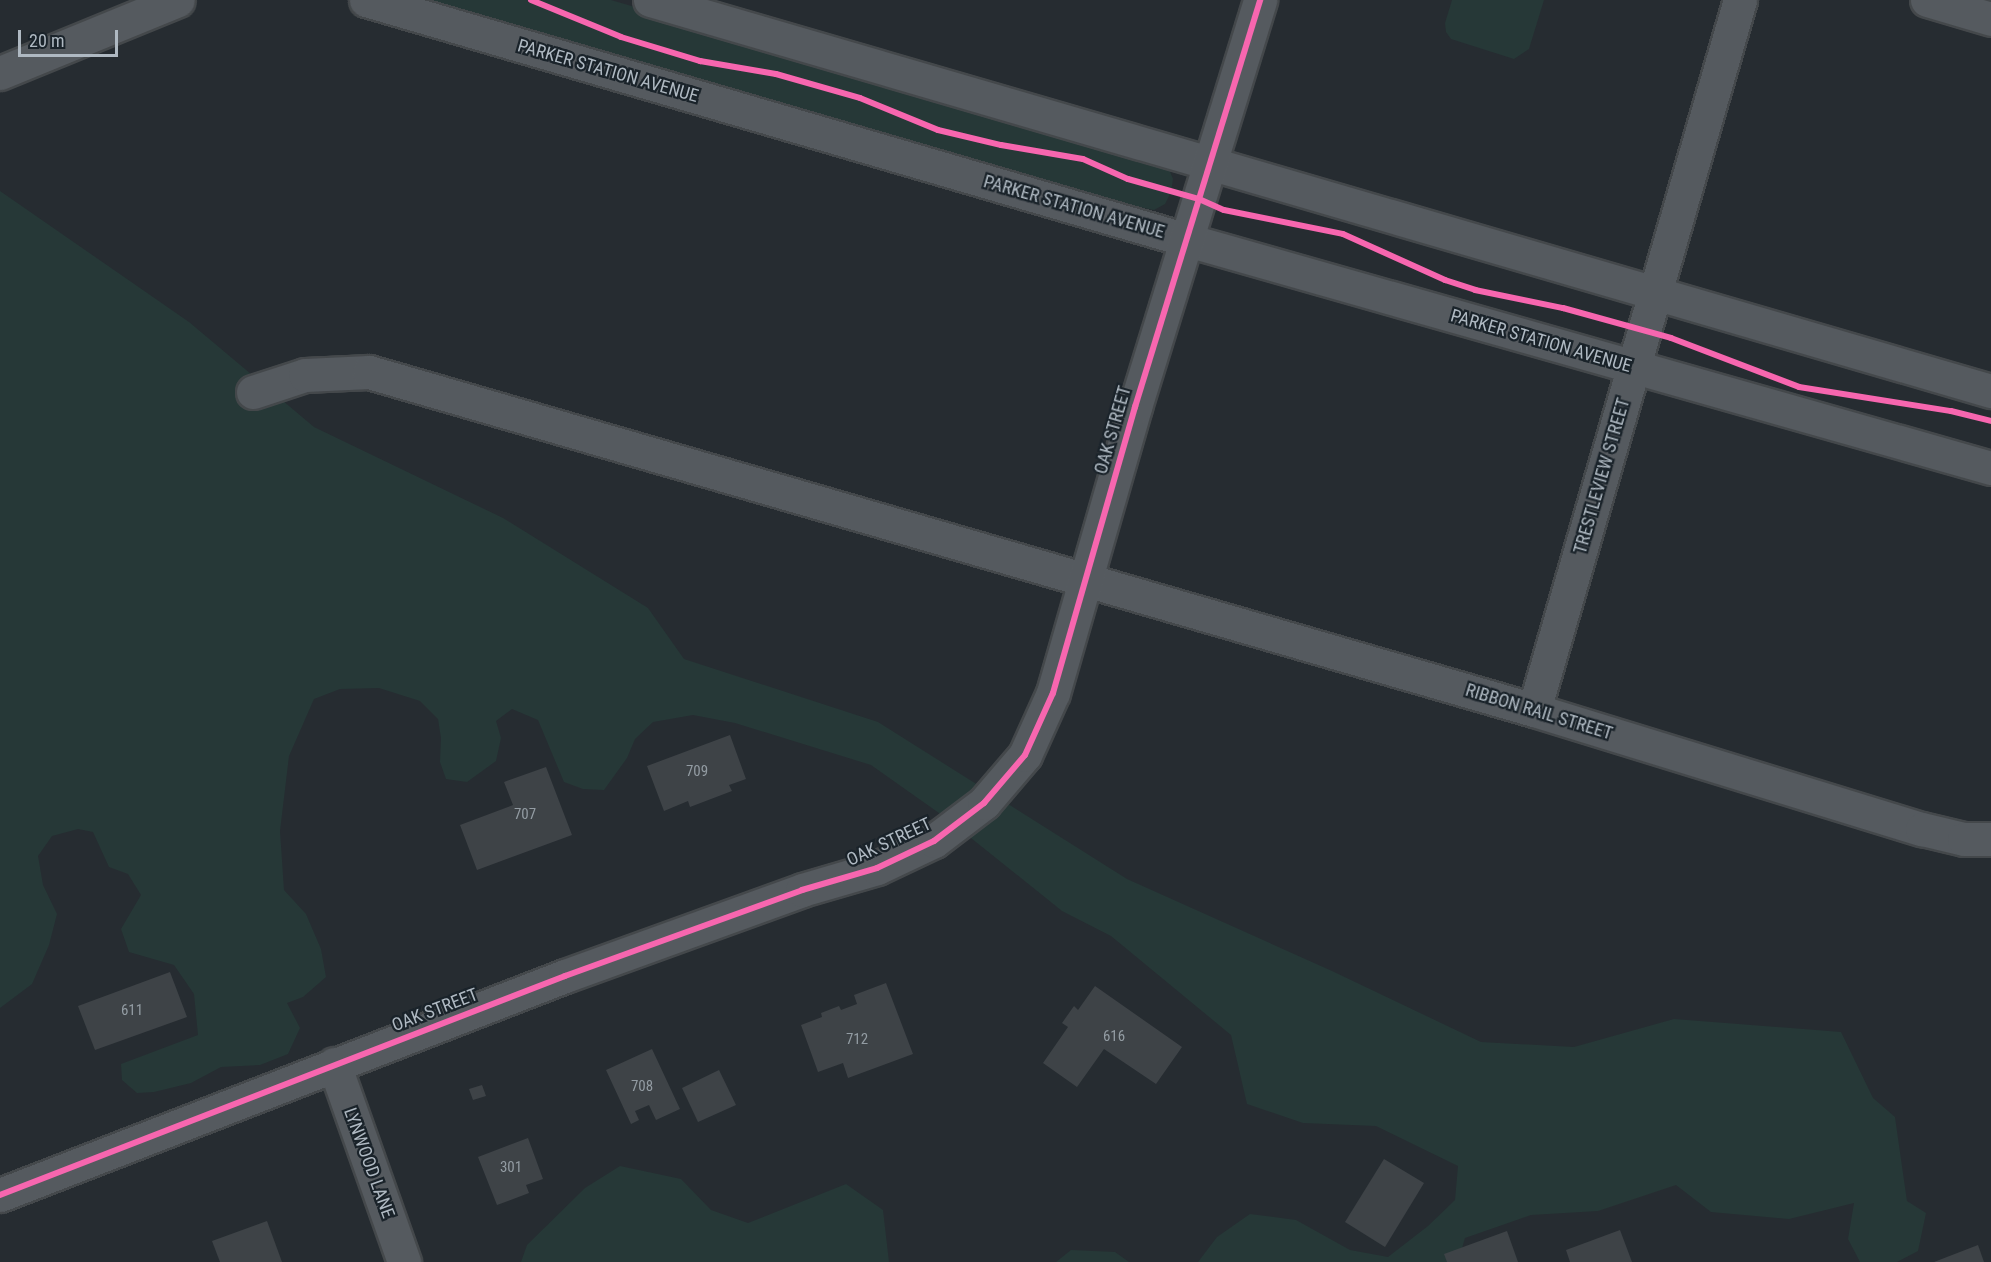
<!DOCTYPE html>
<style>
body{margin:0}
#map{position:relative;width:1991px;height:1262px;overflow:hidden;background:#262c31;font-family:"Roboto Condensed",sans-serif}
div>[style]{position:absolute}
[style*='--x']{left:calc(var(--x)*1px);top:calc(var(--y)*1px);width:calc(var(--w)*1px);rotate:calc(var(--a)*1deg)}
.green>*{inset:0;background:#263837}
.building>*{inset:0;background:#3e4347}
.roads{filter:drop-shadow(2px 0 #44484b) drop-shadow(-2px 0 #44484b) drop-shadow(0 2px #44484b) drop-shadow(0 -2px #44484b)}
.minor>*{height:33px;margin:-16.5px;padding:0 16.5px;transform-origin:16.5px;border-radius:16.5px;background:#555a5f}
.cycleway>*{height:6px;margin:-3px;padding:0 3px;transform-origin:3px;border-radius:3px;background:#f766af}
span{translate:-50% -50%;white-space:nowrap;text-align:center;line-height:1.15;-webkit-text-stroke:4.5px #1a232a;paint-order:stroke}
.number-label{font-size:15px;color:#939ca3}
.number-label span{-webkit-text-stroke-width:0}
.street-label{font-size:18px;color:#afb9c2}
.scale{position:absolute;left:18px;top:30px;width:100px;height:27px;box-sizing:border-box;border:3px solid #afb9c2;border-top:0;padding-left:8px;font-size:18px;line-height:21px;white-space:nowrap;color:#afb9c2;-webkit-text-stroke:4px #1a232a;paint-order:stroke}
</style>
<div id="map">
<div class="green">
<div style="clip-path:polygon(426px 0,611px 0,1159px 161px,1169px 169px,1173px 179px,1171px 192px,1165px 204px,1154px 210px,1129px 205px)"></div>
<div style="clip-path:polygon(1452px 0,1544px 0,1529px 49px,1514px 59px,1451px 39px,1446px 32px,1445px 23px)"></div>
<div style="clip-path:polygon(0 191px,189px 322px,314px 427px,503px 518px,648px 608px,684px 659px,878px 722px,1127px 879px,1332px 971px,1481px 1042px,1574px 1047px,1674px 1019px,1841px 1032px,1873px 1098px,1895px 1117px,1907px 1201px,1926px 1213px,1918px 1251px,1897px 1262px,1860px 1262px,1848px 1239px,1854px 1203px,1789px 1219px,1711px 1212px,1676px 1185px,1598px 1211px,1531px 1215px,1465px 1238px,1458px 1262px,1198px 1262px,1217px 1237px,1250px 1214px,1296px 1220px,1350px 1250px,1388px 1257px,1428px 1226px,1455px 1200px,1458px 1166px,1376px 1126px,1303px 1123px,1247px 1104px,1231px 1035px,1111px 936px,1062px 911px,946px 818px,871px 765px,735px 723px,693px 715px,653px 722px,635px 739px,627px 758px,604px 790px,583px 789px,564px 782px,538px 720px,512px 709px,496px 721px,501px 738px,496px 761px,467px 782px,446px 779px,440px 762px,441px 738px,438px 719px,420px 701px,379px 688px,340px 689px,314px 699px,289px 756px,280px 831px,284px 890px,306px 914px,321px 949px,326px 977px,303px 997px,287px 1003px,300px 1028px,288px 1054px,260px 1065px,221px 1067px,191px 1083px,154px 1092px,137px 1093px,122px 1080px,121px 1064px,198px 1035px,194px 994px,174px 965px,129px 952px,121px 929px,141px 895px,128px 874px,109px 867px,93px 832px,78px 829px,52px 836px,38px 856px,43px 885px,57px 914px,49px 945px,32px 984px,0 1008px)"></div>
<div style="clip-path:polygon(620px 1166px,681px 1179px,711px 1210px,748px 1223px,846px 1184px,883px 1210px,889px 1262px,521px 1262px,527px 1245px,585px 1188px)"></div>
<div style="clip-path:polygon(1071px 1250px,1115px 1252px,1129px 1262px,1056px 1262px)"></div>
</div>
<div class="building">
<div style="clip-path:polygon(730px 735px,746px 779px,729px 785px,732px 791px,690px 807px,688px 801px,664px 811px,647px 766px)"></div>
<div style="clip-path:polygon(546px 767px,572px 835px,477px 870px,460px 825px,513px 805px,504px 782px)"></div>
<div style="clip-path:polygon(170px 972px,187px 1017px,95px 1050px,78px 1006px)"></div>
<div style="clip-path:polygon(886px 983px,913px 1054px,848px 1078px,843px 1063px,818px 1072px,801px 1025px,822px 1017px,821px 1013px,839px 1006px,841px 1010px,857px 1004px,854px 995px)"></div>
<div style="clip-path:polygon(1095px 986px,1182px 1047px,1156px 1084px,1104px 1049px,1077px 1087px,1043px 1063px,1068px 1027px,1062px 1023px,1074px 1006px,1078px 1010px)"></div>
<div style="clip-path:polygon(652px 1049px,680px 1109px,656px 1120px,649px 1105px,635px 1111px,639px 1120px,631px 1124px,606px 1070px)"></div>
<div style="clip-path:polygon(719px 1070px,736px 1105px,698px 1122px,682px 1088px)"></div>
<div style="clip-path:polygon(482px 1085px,486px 1096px,473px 1100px,469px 1089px)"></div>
<div style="clip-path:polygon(528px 1138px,543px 1179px,526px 1185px,529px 1193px,497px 1205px,478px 1157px)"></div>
<div style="clip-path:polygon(1384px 1159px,1424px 1183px,1385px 1247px,1345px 1222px)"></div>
<div style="clip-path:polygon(267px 1221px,282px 1262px,220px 1262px,212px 1241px)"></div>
<div style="clip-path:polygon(1620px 1230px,1632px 1262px,1570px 1262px,1566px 1250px)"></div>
<div style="clip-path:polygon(1507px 1231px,1518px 1262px,1447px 1262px,1444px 1254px)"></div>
<div style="clip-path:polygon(1978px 1245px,1984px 1262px,1934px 1262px)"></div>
</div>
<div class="roads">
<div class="minor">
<div style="--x:366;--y:0;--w:855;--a:16.3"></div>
<div style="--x:1187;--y:240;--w:836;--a:15.83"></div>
<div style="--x:650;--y:0;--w:1397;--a:16.26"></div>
<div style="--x:1927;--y:0;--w:67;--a:16.5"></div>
<div style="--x:0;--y:73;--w:192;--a:-22.3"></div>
<div style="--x:253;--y:392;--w:55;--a:-18.1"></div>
<div style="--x:305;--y:375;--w:64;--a:-2.7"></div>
<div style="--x:369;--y:372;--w:1213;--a:16.18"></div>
<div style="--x:1534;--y:710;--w:406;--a:17.1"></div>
<div style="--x:1922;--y:829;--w:43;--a:13.4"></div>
<div style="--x:1964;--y:839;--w:27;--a:0"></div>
<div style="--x:1534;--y:710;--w:739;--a:-73.82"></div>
<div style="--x:334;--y:1064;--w:210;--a:70.5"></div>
<div style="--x:0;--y:1195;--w:606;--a:-21.19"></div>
<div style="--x:565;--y:976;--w:252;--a:-19.9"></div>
<div style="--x:802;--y:890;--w:78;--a:-16.3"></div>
<div style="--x:877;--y:868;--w:63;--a:-25.3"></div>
<div style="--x:934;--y:841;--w:63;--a:-37.2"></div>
<div style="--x:984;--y:803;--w:63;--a:-49.5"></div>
<div style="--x:1025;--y:755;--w:68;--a:-65.7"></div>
<div style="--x:1053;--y:693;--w:298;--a:-74"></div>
<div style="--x:1135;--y:407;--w:426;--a:-72.9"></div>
</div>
</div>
<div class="cycleway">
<div style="--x:531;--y:0;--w:97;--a:22.3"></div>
<div style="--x:621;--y:37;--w:83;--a:16.9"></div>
<div style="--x:700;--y:61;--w:77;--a:9.7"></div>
<div style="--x:776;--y:74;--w:87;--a:15.9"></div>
<div style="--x:860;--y:98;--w:84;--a:22.3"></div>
<div style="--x:938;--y:130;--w:65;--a:13.4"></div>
<div style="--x:1001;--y:145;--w:83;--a:9.7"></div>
<div style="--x:1083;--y:159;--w:49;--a:24"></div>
<div style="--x:1128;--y:179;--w:74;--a:15.7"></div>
<div style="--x:1199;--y:199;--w:27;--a:24"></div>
<div style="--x:1224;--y:210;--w:121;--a:11.4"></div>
<div style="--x:1343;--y:234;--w:112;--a:24.3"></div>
<div style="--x:1445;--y:280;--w:32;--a:18"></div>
<div style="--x:1475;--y:290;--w:90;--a:11.6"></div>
<div style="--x:1563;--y:308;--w:112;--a:15.5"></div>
<div style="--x:1671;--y:338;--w:137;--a:20.9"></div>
<div style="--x:1799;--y:387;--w:154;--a:9"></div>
<div style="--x:1951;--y:411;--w:41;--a:14"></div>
<div style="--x:0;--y:1195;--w:606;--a:-21.19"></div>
<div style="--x:565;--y:976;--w:252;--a:-19.9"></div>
<div style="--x:802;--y:890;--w:78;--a:-16.3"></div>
<div style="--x:877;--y:868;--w:63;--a:-25.3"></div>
<div style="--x:934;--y:841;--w:63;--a:-37.2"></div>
<div style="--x:984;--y:803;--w:63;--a:-49.5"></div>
<div style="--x:1025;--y:755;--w:68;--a:-65.7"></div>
<div style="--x:1053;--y:693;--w:298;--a:-74"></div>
<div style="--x:1135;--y:407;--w:426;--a:-72.9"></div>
</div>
<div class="number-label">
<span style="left:697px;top:772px">709</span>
<span style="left:525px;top:815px">707</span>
<span style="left:132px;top:1011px">611</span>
<span style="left:1114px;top:1037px">616</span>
<span style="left:857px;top:1040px">712</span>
<span style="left:642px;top:1087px">708</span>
<span style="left:511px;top:1168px">301</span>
</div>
<div class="street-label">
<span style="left:608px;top:71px;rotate:16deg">PARKER STATION AVENUE</span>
<span style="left:1074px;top:207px;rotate:16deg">PARKER STATION AVENUE</span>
<span style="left:1541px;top:341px;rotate:16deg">PARKER STATION AVENUE</span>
<span style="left:1113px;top:430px;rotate:-74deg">OAK STREET</span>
<span style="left:1602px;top:476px;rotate:-74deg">TRESTLEVIEW STREET</span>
<span style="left:1539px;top:712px;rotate:17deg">RIBBON RAIL STREET</span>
<span style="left:889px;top:842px;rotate:-25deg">OAK STREET</span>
<span style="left:435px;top:1010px;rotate:-21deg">OAK STREET</span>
<span style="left:369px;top:1163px;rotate:70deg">LYNWOOD LANE</span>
</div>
<div class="scale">20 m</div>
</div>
